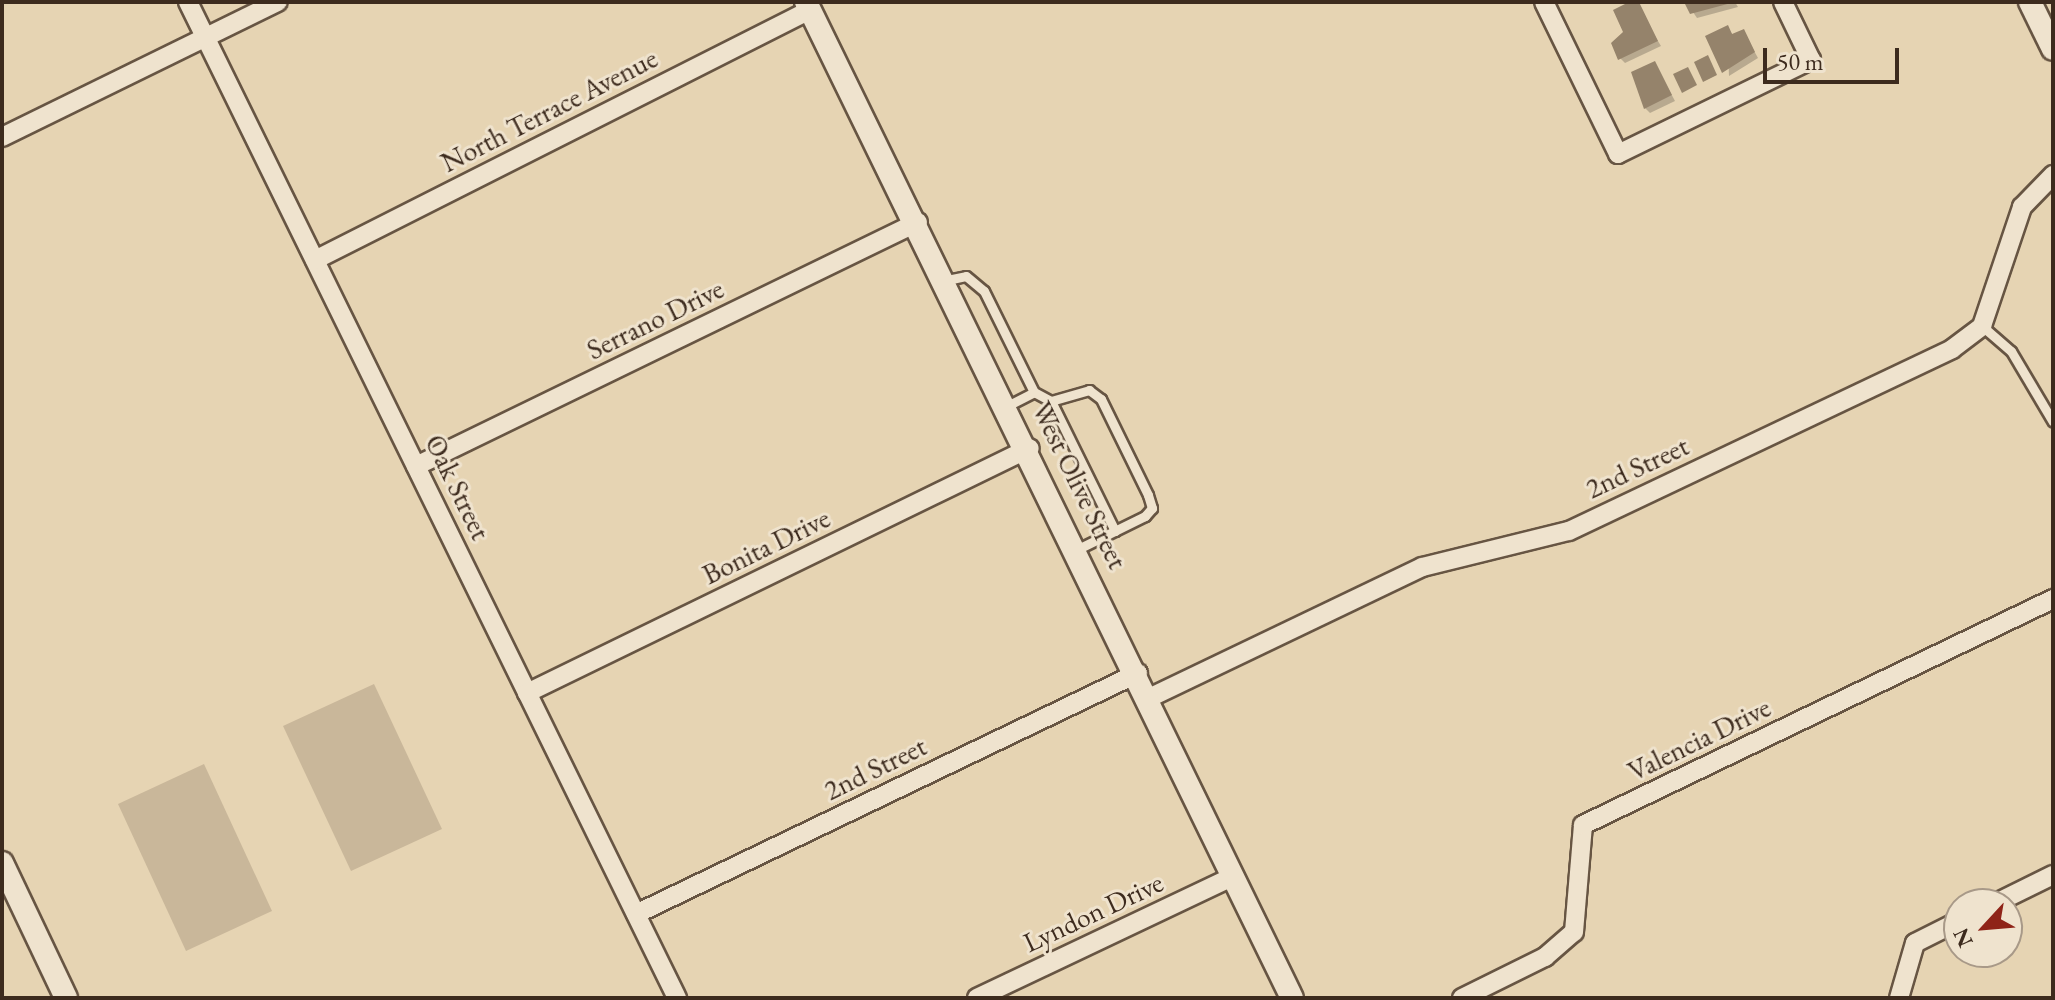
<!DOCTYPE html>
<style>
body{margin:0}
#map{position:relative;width:2055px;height:1000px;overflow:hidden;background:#e6d4b3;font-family:"EB Garamond",serif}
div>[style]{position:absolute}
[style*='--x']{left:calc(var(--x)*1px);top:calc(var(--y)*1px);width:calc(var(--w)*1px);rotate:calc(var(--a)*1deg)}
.green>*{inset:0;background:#c9b79a}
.shadow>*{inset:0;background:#0003}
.building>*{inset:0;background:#95836b}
.roads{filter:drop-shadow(2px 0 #675543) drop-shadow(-2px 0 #675543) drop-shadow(0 2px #675543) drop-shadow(0 -2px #675543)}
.service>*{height:9px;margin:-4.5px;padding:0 4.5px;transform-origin:4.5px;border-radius:4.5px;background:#efe3ce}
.minor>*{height:18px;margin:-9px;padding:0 9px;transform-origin:9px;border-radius:9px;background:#efe3ce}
.tertiary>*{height:22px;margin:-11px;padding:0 11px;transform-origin:11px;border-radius:11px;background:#efe3ce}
span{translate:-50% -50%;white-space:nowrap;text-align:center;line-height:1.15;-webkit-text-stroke:6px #efe3ce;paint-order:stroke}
.street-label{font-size:28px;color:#3d2b1e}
.frame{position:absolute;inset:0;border:4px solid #3d2b1e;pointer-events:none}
.north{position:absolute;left:1943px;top:888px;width:80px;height:80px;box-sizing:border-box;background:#efe3ce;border:2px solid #a89988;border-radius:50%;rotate:244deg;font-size:22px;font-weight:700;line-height:32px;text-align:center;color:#3d2b1e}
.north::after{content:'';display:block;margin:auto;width:28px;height:36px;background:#8f2418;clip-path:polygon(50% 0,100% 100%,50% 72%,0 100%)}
.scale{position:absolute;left:1763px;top:48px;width:136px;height:36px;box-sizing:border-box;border:4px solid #3d2b1e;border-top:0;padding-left:10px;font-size:24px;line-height:28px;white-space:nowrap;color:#3d2b1e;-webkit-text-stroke:6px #efe3ce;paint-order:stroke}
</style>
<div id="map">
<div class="green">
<div style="clip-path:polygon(374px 684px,442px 829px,351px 871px,283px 726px)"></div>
<div style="clip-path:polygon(204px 764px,272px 911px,186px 951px,118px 804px)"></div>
</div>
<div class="shadow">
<div style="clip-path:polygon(1634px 2px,1661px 46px,1625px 63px,1620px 58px)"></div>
<div style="clip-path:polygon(1686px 2px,1735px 2px,1738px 7px,1697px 18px)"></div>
<div style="clip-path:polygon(1727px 28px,1734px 36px,1743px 31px,1758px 58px,1729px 76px)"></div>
<div style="clip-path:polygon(1655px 64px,1675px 101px,1650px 113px,1645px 108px)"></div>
</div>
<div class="building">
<div style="clip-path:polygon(1629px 2px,1639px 2px,1658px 41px,1618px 60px,1611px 43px,1623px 32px,1613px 10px)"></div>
<div style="clip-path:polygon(1684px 2px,1735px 2px,1690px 14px)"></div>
<div style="clip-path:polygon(1728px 25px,1732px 34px,1744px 29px,1755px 52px,1722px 73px,1705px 36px)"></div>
<div style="clip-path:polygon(1708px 55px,1717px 75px,1703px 82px,1694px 62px)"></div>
<div style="clip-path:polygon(1655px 61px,1672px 95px,1644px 109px,1631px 72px)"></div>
<div style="clip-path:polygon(1688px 67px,1697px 85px,1682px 93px,1673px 74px)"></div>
</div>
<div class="roads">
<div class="service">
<div style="--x:947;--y:280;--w:19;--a:-12"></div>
<div style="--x:966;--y:276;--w:23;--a:40"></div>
<div style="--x:984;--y:291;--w:113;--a:63.7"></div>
<div style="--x:1982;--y:326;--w:38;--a:41"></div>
<div style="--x:2011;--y:351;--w:82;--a:59.4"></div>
<div style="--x:1051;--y:401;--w:145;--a:63.8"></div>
<div style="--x:1009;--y:405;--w:28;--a:-27"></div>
<div style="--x:1034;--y:392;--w:19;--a:28"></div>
<div style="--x:1051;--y:401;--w:40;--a:-16"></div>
<div style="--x:1089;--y:390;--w:15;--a:37"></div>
<div style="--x:1101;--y:399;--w:107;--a:63.9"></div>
<div style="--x:1148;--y:495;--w:14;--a:73"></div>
<div style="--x:1152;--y:508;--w:11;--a:131"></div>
<div style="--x:1145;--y:516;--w:75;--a:153.8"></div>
</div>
<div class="minor">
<div style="--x:188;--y:2;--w:1110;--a:63.85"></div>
<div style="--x:1544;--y:2;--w:169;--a:64"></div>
<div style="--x:1618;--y:154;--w:215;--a:-26"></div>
<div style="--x:1811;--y:60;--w:64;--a:-115.8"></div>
<div style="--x:2;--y:137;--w:307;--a:-26.1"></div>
<div style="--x:315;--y:260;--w:555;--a:-26.8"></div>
<div style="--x:416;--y:466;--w:558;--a:-25.92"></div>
<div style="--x:527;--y:693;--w:559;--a:-25.97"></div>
<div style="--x:1149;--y:698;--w:303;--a:-25.6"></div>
<div style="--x:1422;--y:567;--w:151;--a:-13.8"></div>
<div style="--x:1569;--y:531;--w:424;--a:-25.4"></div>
<div style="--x:1952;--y:349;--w:38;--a:-37"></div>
<div style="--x:1982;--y:326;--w:126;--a:-71.4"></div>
<div style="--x:2022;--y:207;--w:45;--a:-45.9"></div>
<div style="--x:1994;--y:904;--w:66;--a:-26.2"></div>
<div style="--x:636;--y:914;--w:557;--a:-25.64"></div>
<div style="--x:977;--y:998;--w:282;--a:-25.4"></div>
<div style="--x:1462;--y:998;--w:93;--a:-26.3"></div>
<div style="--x:1545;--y:957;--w:38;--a:-41"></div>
<div style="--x:1574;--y:932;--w:107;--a:-85.2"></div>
<div style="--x:1583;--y:825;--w:522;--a:-25.68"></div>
<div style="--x:1899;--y:998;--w:57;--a:-73.8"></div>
<div style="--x:1915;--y:943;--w:49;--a:-26.6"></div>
</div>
<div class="tertiary">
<div style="--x:806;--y:2;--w:1108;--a:63.99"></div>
<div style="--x:2030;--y:2;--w:52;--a:63.9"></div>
<div style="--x:2;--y:863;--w:149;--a:64.6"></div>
</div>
</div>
<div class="street-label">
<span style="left:549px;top:110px;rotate:-27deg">North Terrace Avenue</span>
<span style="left:655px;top:319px;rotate:-26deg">Serrano Drive</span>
<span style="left:1637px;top:467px;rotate:-25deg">2nd Street</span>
<span style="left:1080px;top:485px;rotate:64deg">West Olive Street</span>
<span style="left:458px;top:487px;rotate:64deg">Oak Street</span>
<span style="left:766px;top:546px;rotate:-26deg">Bonita Drive</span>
<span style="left:1699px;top:739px;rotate:-26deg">Valencia Drive</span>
<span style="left:875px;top:768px;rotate:-26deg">2nd Street</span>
<span style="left:1093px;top:912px;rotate:-25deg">Lyndon Drive</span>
</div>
<div class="frame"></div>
<div class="north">N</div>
<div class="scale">50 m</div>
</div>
